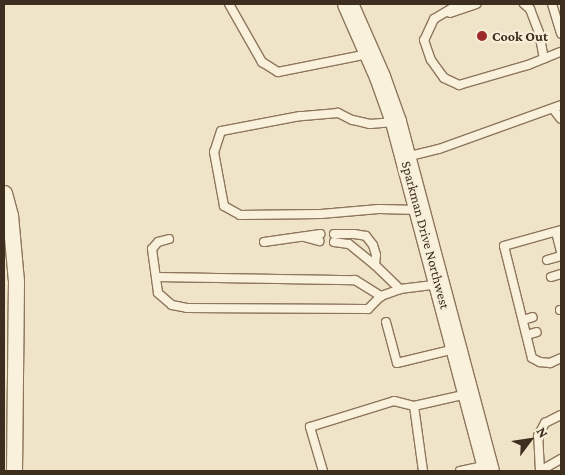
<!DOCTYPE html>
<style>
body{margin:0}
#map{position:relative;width:565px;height:475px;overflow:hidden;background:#f0e4c8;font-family:"Crimson Pro",serif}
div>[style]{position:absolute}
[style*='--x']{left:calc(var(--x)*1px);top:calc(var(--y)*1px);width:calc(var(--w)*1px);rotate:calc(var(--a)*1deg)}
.roads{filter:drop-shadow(1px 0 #8d765c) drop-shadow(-1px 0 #8d765c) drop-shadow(0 1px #8d765c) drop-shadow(0 -1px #8d765c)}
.service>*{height:8px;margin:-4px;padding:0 4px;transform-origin:4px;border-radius:4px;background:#faf1dc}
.minor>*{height:15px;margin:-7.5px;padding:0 7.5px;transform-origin:7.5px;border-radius:7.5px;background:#faf1dc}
.secondary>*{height:20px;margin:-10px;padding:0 10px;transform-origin:10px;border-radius:10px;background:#faf1dc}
.dots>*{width:14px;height:14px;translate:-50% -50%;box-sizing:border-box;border:2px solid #f7eed8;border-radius:50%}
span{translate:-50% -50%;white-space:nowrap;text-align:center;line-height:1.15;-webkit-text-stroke:4.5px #f7eed8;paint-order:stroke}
.poi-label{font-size:14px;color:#3d2e20;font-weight:700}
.left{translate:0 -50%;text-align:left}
.street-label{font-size:14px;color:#3d2e20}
.frame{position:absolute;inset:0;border:5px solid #3d2e20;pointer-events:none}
.north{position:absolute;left:505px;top:415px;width:50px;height:50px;-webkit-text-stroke:4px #f7eed8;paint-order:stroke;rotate:59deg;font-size:14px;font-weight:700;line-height:20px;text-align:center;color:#3d2e20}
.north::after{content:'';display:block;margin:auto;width:18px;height:22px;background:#3d2e20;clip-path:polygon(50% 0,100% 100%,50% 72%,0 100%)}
</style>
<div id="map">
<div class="roads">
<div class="service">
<div style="--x:229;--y:4;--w:67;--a:60.4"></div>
<div style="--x:262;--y:62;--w:19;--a:32"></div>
<div style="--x:278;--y:72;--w:92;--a:-11.3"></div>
<div style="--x:459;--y:4;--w:29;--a:149"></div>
<div style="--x:434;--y:19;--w:23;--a:115"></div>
<div style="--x:424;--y:40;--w:21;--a:71"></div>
<div style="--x:431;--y:60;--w:22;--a:54"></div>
<div style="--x:444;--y:78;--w:17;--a:25"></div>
<div style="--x:459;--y:85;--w:72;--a:-16.2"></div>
<div style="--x:528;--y:65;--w:35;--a:-22"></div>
<div style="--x:524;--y:4;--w:8;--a:40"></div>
<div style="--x:530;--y:9;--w:26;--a:69"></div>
<div style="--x:539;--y:33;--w:26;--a:79"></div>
<div style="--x:552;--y:4;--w:31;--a:73"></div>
<div style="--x:450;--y:13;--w:28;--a:-19"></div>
<div style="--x:554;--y:110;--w:11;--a:52"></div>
<div style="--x:394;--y:122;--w:24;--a:175"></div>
<div style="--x:370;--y:124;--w:18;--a:-167"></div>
<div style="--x:352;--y:120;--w:16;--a:-153"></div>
<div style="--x:338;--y:113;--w:38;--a:175"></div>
<div style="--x:300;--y:116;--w:80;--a:169.2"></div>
<div style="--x:221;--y:131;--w:22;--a:108"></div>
<div style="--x:214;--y:152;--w:55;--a:79.5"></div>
<div style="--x:224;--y:206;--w:18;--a:29"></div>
<div style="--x:240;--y:215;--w:81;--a:-0.7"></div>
<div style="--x:321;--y:214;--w:58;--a:-4.9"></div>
<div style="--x:379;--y:209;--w:40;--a:1.4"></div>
<div style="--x:406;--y:157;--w:34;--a:-14"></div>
<div style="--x:439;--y:149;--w:130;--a:-19.8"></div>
<div style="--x:561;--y:230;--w:59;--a:164.3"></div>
<div style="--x:504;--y:246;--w:115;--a:76"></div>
<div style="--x:532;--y:358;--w:9;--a:27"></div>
<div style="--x:540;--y:362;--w:10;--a:6"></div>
<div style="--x:550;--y:363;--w:12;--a:-24"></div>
<div style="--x:556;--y:232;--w:21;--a:76"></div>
<div style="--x:334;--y:234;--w:20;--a:0"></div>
<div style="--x:354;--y:234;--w:12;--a:9"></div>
<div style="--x:366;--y:236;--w:11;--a:52"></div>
<div style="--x:373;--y:245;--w:10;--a:73"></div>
<div style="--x:376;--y:255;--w:10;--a:96"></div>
<div style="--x:375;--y:265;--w:35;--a:44"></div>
<div style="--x:304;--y:237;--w:16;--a:15"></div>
<div style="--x:169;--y:239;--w:11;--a:165"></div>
<div style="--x:158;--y:242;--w:9;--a:131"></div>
<div style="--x:152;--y:249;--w:44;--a:82.2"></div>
<div style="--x:158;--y:293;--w:18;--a:41"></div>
<div style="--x:172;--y:305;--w:15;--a:11"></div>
<div style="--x:187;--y:308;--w:181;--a:0.3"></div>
<div style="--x:368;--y:309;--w:18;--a:-45"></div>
<div style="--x:264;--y:242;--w:57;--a:-8.1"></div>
<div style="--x:334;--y:242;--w:15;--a:8"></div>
<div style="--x:349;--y:244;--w:33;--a:39"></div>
<div style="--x:547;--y:260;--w:15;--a:-16"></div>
<div style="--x:156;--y:277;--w:199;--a:0.9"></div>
<div style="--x:355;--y:280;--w:31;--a:32"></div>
<div style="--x:381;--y:296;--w:20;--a:-20"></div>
<div style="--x:400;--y:289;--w:38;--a:-7"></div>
<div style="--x:551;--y:277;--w:10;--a:-17"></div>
<div style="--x:560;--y:310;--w:1;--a:0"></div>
<div style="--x:523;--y:320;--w:10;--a:-17"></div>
<div style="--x:386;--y:322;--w:42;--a:75"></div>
<div style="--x:397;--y:363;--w:60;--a:-13.6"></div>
<div style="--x:527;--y:335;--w:10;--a:-17"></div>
<div style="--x:414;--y:406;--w:66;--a:82.1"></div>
<div style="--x:323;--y:471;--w:46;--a:-106.5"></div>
<div style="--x:310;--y:427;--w:88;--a:-17.2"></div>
<div style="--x:394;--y:401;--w:21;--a:14"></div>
<div style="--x:414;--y:406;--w:54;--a:-12.8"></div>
<div style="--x:460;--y:471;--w:29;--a:-12"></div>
<div style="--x:540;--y:471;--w:35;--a:-93"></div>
<div style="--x:538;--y:436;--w:15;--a:-62"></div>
<div style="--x:545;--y:423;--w:18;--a:-27"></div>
<div style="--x:540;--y:471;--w:24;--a:-30"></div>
</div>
<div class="minor">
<div style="--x:4;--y:193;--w:23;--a:75"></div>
<div style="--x:10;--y:215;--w:66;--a:84.8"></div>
<div style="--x:16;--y:281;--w:190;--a:90.6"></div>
</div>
<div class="secondary">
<div style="--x:348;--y:4;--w:80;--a:66.3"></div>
<div style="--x:380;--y:77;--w:48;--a:70.4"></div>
<div style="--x:396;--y:122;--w:361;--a:75.1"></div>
</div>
</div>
<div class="dots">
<div style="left:482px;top:36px;background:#9e2a2b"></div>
</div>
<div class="poi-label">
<span class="left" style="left:492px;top:36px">Cook Out</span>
</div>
<div class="street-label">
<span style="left:426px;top:235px;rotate:75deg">Sparkman Drive Northwest</span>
</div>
<div class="frame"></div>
<div class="north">N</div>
</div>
